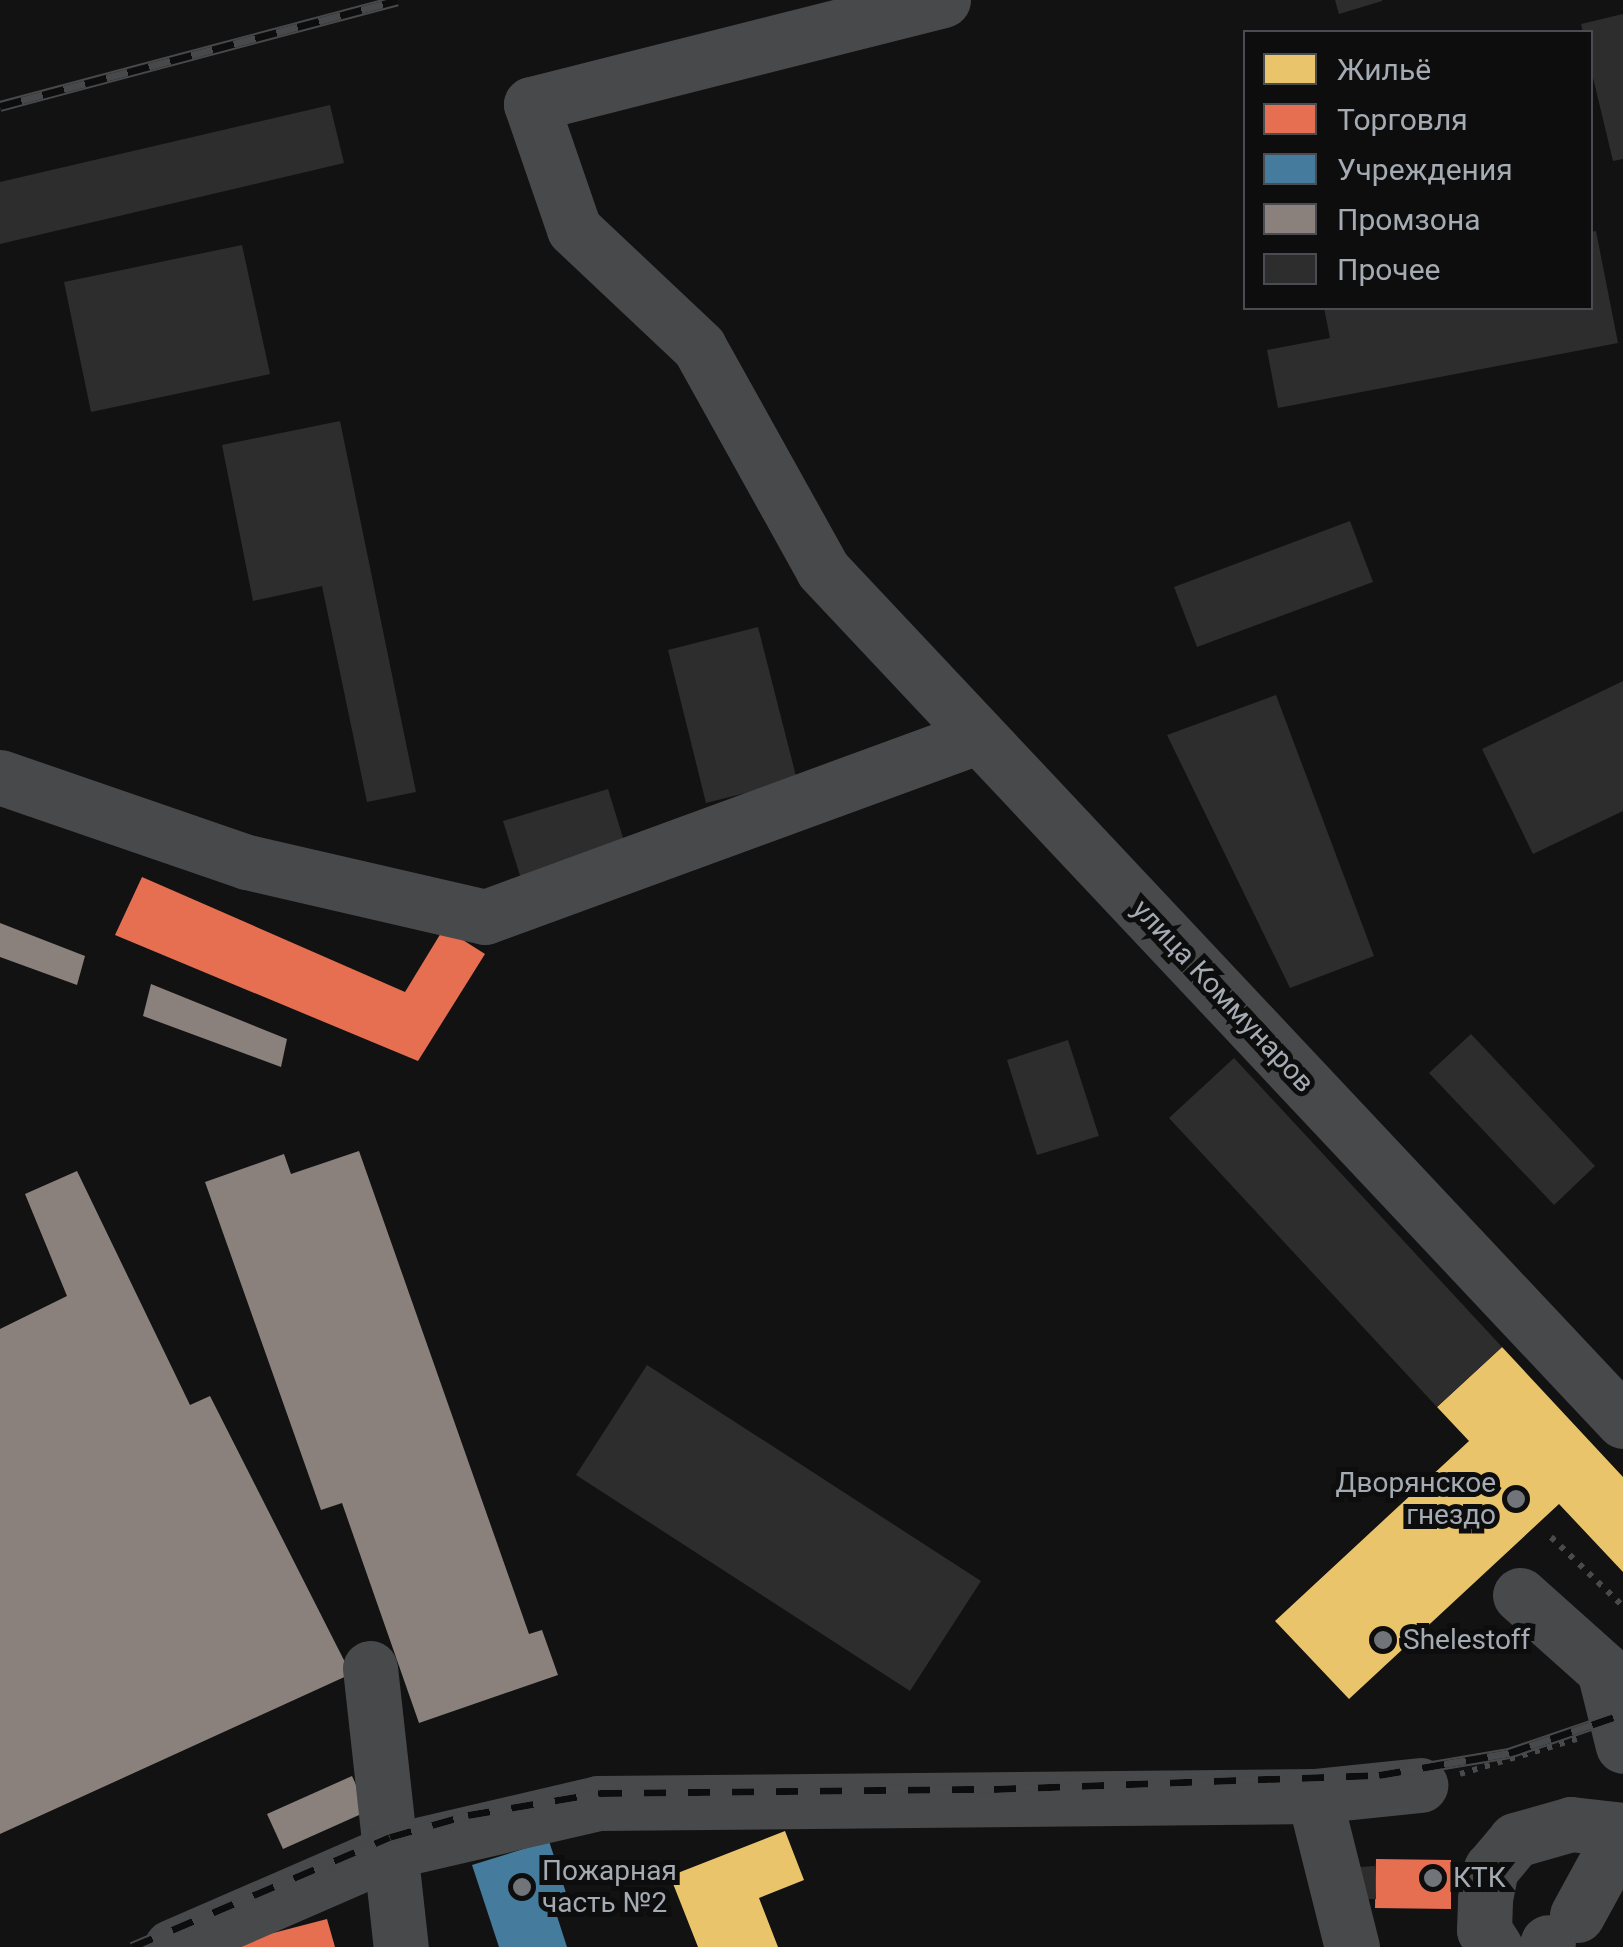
<!DOCTYPE html>
<meta charset="utf-8">
<style>
body{margin:0}
#map{position:relative;width:1623px;height:1947px;overflow:hidden;background:#121213;font-family:Roboto,sans-serif}
div>[style]{position:absolute}
[style*='--x']{left:calc(var(--x)*1px);top:calc(var(--y)*1px);width:calc(var(--w)*1px);rotate:calc(var(--a)*1deg)}
.homes>*{inset:0;background:#e9c46a}
.shops>*{inset:0;background:#e76f51}
.public>*{inset:0;background:#457b9d}
.industry>*{inset:0;background:#8a817c}
.building>*{inset:0;background:#2d2d2e}
.path>*{height:6px;margin-top:-3px;transform-origin:0;background:repeating-linear-gradient(90deg,#484a4c 0 5px,transparent 0 13px)}
.minor>*{height:55px;margin:-27.5px;padding:0 27.5px;transform-origin:27.5px;border-radius:27.5px;background:#47494b}
.rail>*{height:11px;margin-top:-5.5px;transform-origin:0;background:repeating-linear-gradient(90deg,#0d0d0e 0 22px,#47494b 0 44px);box-sizing:border-box;border-block:2px solid #47494b}
.dots>*{width:28px;height:28px;translate:-50% -50%;box-sizing:border-box;border:5px solid #0d0d0e;border-radius:50%}
span{translate:-50% -50%;white-space:nowrap;text-align:center;line-height:1.15;-webkit-text-stroke:10px #0d0d0e;paint-order:stroke}
.street-label{font-size:28px;color:#a4abb2}
.poi-label{font-size:28px;color:#a4abb2}
.right{translate:-100% -50%;text-align:right}
.left{translate:0 -50%;text-align:left}
.legend{position:absolute;left:1243px;top:30px;width:350px;height:280px;box-sizing:border-box;background:#0d0d0e;border:2px solid #494c50;margin:0;padding:12px 18px;list-style:none;font-size:30px;color:#a4abb2}
.legend li{display:flex;align-items:center;gap:20px;height:50px}
.legend b{width:50px;border:2px solid #494c50}
</style>
<div id="map">
<div class="homes">
<div style="clip-path:polygon(1502px 1347px,1623px 1477px,1623px 1572px,1559px 1504px,1349px 1699px,1275px 1621px,1469px 1441px,1437px 1407px)"></div>
<div style="clip-path:polygon(785px 1831px,804px 1880px,759px 1898px,778px 1947px,698px 1947px,670px 1876px)"></div>
</div>
<div class="shops">
<div style="clip-path:polygon(142px 877px,405px 992px,444px 928px,485px 954px,418px 1061px,115px 935px)"></div>
<div style="clip-path:polygon(1376px 1859px,1451px 1860px,1451px 1909px,1375px 1908px)"></div>
<div style="clip-path:polygon(327px 1919px,335px 1947px,223px 1947px,223px 1946px)"></div>
</div>
<div class="public">
<div style="clip-path:polygon(549px 1841px,571px 1908px,556px 1913px,567px 1947px,499px 1947px,472px 1865px)"></div>
</div>
<div class="industry">
<div style="clip-path:polygon(0 923px,85px 956px,77px 985px,0 957px)"></div>
<div style="clip-path:polygon(151px 984px,287px 1039px,281px 1067px,143px 1016px)"></div>
<div style="clip-path:polygon(359px 1151px,529px 1634px,542px 1630px,558px 1675px,419px 1723px,342px 1503px,321px 1510px,205px 1182px,284px 1154px,291px 1174px)"></div>
<div style="clip-path:polygon(77px 1171px,190px 1405px,210px 1396px,351px 1674px,0 1834px,0 1329px,67px 1296px,25px 1194px)"></div>
<div style="clip-path:polygon(352px 1776px,368px 1811px,283px 1849px,267px 1814px)"></div>
</div>
<div class="building">
<div style="clip-path:polygon(1335px 0,1382px 0,1382px 1px,1339px 14px)"></div>
<div style="clip-path:polygon(1623px 14px,1623px 159px,1613px 161px,1590px 65px,1590px 32px,1583px 32px,1581px 24px)"></div>
<div style="clip-path:polygon(330px 105px,344px 163px,0 244px,0 182px)"></div>
<div style="clip-path:polygon(1596px 231px,1618px 343px,1278px 408px,1267px 350px,1330px 338px,1324px 308px,1590px 308px,1590px 232px)"></div>
<div style="clip-path:polygon(242px 245px,270px 374px,91px 412px,64px 282px)"></div>
<div style="clip-path:polygon(340px 421px,416px 792px,367px 802px,322px 586px,253px 601px,222px 445px)"></div>
<div style="clip-path:polygon(1350px 521px,1373px 582px,1197px 647px,1174px 587px)"></div>
<div style="clip-path:polygon(758px 627px,797px 780px,706px 803px,668px 650px)"></div>
<div style="clip-path:polygon(1623px 681px,1623px 811px,1533px 854px,1482px 749px)"></div>
<div style="clip-path:polygon(1276px 695px,1374px 956px,1290px 988px,1167px 735px)"></div>
<div style="clip-path:polygon(608px 789px,631px 864px,526px 895px,503px 821px)"></div>
<div style="clip-path:polygon(1471px 1034px,1595px 1166px,1554px 1205px,1429px 1073px)"></div>
<div style="clip-path:polygon(1068px 1040px,1099px 1136px,1037px 1155px,1007px 1060px)"></div>
<div style="clip-path:polygon(1234px 1058px,1502px 1347px,1437px 1407px,1169px 1118px)"></div>
<div style="clip-path:polygon(647px 1365px,981px 1581px,910px 1691px,576px 1475px)"></div>
<div style="clip-path:polygon(1375px 1866px,1376px 1899px,1361px 1899px,1360px 1867px)"></div>
</div>
<div class="path">
<div style="--x:1551;--y:1537;--w:100;--a:43.8"></div>
<div style="--x:1460;--y:1774;--w:122;--a:-16.7"></div>
</div>
<div class="minor">
<div style="--x:943;--y:0;--w:425;--a:165.8"></div>
<div style="--x:531;--y:104;--w:132;--a:71"></div>
<div style="--x:574;--y:229;--w:172;--a:43.3"></div>
<div style="--x:699;--y:347;--w:255;--a:60.9"></div>
<div style="--x:823;--y:570;--w:1168;--a:46.77"></div>
<div style="--x:0;--y:777;--w:261;--a:19"></div>
<div style="--x:247;--y:862;--w:244;--a:13"></div>
<div style="--x:485;--y:917;--w:526;--a:-20.12"></div>
<div style="--x:1520;--y:1595;--w:113;--a:41.8"></div>
<div style="--x:1604;--y:1670;--w:78;--a:76"></div>
<div style="--x:370;--y:1668;--w:281;--a:83.7"></div>
<div style="--x:1314;--y:1796;--w:156;--a:75.9"></div>
<div style="--x:1577;--y:1915;--w:96;--a:-61.3"></div>
<div style="--x:171;--y:1947;--w:241;--a:-23.5"></div>
<div style="--x:392;--y:1851;--w:212;--a:-13.1"></div>
<div style="--x:598;--y:1803;--w:716;--a:-0.56"></div>
<div style="--x:1314;--y:1796;--w:107;--a:-5.9"></div>
<div style="--x:1495;--y:1947;--w:20;--a:-123"></div>
<div style="--x:1484;--y:1930;--w:31;--a:-88"></div>
<div style="--x:1485;--y:1899;--w:31;--a:-79"></div>
<div style="--x:1491;--y:1869;--w:38;--a:-50"></div>
<div style="--x:1515;--y:1840;--w:58;--a:-15.9"></div>
<div style="--x:1571;--y:1824;--w:52;--a:6.6"></div>
<div style="--x:1546;--y:1947;--w:5;--a:-68"></div>
</div>
<div class="rail">
<div style="--x:0;--y:106;--w:411;--a:-14.9"></div>
<div style="--x:132;--y:1947;--w:280;--a:-23.1"></div>
<div style="--x:390;--y:1837;--w:81;--a:-15.8"></div>
<div style="--x:468;--y:1815;--w:134;--a:-9.5"></div>
<div style="--x:600;--y:1793;--w:394;--a:-0.6"></div>
<div style="--x:994;--y:1789;--w:385;--a:-2.1"></div>
<div style="--x:1379;--y:1775;--w:132;--a:-9.6"></div>
<div style="--x:1509;--y:1753;--w:120;--a:-18.9"></div>
</div>
<div class="dots">
<div style="left:1516px;top:1499px;background:#71757a"></div>
<div style="left:1383px;top:1640px;background:#71757a"></div>
<div style="left:1433px;top:1878px;background:#71757a"></div>
<div style="left:522px;top:1887px;background:#71757a"></div>
</div>
<div class="street-label">
<span style="left:1223px;top:996px;rotate:47deg">улица Коммунаров</span>
</div>
<div class="poi-label">
<span class="right" style="left:1496px;top:1499px">Дворянское<br>гнездо</span>
<span class="left" style="left:1403px;top:1640px">Shelestoff</span>
<span class="left" style="left:542px;top:1887px">Пожарная<br>часть №2</span>
<span class="left" style="left:1453px;top:1878px">КТК</span>
</div>
<ul class="legend">
<li><b style="height:28px;background:#e9c46a"></b>Жильё</li>
<li><b style="height:28px;background:#e76f51"></b>Торговля</li>
<li><b style="height:28px;background:#457b9d"></b>Учреждения</li>
<li><b style="height:28px;background:#8a817c"></b>Промзона</li>
<li><b style="height:28px;background:#2d2d2e"></b>Прочее</li>
</ul>
</div>
